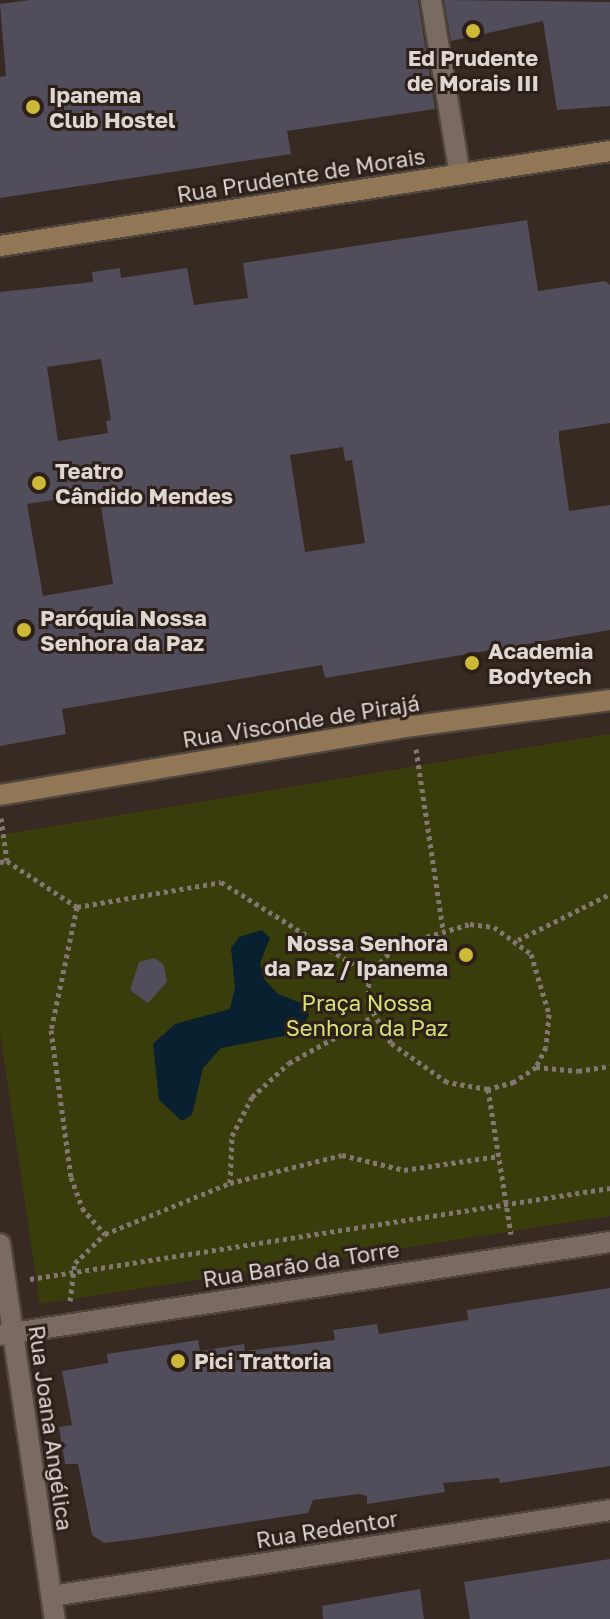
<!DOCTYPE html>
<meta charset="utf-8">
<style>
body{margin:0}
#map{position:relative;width:610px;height:1619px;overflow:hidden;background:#372a22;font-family:"Golos Text",sans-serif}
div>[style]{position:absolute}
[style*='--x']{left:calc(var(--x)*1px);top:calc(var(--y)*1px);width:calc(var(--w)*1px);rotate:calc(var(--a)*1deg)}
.green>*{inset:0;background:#393d0b}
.water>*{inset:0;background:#08202f}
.building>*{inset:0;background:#514d5b}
.path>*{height:5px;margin-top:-2.5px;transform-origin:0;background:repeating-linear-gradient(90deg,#827771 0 4px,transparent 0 8px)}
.roads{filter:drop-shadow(2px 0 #50463e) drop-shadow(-2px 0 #50463e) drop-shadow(0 2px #50463e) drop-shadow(0 -2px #50463e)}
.street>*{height:20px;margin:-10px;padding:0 10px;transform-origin:10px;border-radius:10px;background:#7a6b62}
.secondary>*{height:20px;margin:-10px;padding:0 10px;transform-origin:10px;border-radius:10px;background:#927757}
.dots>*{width:22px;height:22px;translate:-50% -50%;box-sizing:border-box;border:4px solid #2c2019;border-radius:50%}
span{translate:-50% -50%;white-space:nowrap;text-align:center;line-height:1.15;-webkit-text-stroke:6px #2c2019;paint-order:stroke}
.poi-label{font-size:22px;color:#ded6d1;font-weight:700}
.left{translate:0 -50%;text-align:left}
.right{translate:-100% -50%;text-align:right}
.street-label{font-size:22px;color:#ded6d1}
.park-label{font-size:22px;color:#d7e276}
</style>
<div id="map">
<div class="green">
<div style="clip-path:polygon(610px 734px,610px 1216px,40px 1304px,0 1033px,0 835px)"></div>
</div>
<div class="water">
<div style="clip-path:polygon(262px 930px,270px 938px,260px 963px,264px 979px,278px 994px,306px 1005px,309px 1015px,299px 1033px,221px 1048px,203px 1068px,192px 1115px,182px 1121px,159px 1100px,153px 1044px,175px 1024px,230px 1009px,235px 987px,231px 948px,239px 937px)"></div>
</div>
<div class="building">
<div style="clip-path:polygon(30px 0,418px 0,435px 109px,287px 131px,291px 154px,0 198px,0 77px,6px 76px,0 4px)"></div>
<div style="clip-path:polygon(444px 0,610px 2px,610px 106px,557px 110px,543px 21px,451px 41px)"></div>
<div style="clip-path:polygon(evenodd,527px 220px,538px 291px,605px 281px,610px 285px,610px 423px,559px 431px,559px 439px,569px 511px,610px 505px,610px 630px,325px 678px,322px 665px,62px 709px,66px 734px,0 746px,0 292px,93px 282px,92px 272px,120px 268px,121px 278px,187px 268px,194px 305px,248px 298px,243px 263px,527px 220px,101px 359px,111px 420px,106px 421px,108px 433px,58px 441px,47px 367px,101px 359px,527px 220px,343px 447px,345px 461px,352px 460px,365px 543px,305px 552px,290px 455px,343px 447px,527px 220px,99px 493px,113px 584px,43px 596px,27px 504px,99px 493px)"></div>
<div style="clip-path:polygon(155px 958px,164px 965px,167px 982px,148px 1003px,130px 990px,139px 962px)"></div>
<div style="clip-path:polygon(610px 1288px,610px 1466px,500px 1483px,499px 1478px,443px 1483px,445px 1492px,367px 1504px,367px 1496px,359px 1494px,313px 1500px,308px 1513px,138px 1539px,104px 1543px,92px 1535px,78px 1464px,65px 1464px,59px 1427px,72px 1425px,62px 1371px,108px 1363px,107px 1354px,198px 1340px,200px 1351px,244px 1344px,245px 1351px,335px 1340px,333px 1330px,377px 1324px,379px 1334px,468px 1320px,467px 1310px)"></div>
<div style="clip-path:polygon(610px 1559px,610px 1619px,470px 1619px,464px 1582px)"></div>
<div style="clip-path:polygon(420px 1589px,424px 1619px,323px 1619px,322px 1606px)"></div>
</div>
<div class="path">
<div style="--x:416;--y:749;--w:183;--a:81.5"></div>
<div style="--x:1;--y:818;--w:43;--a:82.1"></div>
<div style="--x:0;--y:862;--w:7;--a:-8"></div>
<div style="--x:7;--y:861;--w:84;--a:33.3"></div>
<div style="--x:77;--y:907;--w:146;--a:-9.8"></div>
<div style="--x:221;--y:882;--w:174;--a:31.9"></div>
<div style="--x:77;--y:907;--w:126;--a:101.9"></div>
<div style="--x:51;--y:1030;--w:148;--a:82.3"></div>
<div style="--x:71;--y:1177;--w:33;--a:70"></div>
<div style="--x:82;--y:1208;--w:35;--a:49"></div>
<div style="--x:470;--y:924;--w:24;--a:7"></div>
<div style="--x:494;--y:927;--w:46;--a:36.1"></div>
<div style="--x:531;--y:954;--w:63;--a:73.3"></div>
<div style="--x:549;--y:1014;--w:33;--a:95"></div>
<div style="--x:546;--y:1047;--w:22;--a:117"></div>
<div style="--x:536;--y:1067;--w:27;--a:146"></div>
<div style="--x:514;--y:1082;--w:27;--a:165"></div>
<div style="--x:488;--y:1089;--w:42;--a:-170.3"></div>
<div style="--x:447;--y:1082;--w:68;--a:-145.1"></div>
<div style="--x:391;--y:1043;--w:46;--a:-119.9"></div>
<div style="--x:368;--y:1003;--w:29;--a:-88"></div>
<div style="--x:369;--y:974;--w:39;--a:-46"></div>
<div style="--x:396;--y:946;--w:77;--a:-16.6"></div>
<div style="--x:518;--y:940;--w:103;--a:-26.6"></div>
<div style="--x:536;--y:1067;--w:42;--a:5.4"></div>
<div style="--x:578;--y:1071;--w:32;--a:-9"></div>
<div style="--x:488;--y:1089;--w:147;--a:81"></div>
<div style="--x:230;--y:1183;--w:47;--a:-87.6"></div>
<div style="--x:232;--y:1136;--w:44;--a:-62.9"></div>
<div style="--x:252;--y:1097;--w:50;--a:-42.6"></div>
<div style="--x:289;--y:1063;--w:95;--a:-29"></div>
<div style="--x:30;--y:1279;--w:587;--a:-8.92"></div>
<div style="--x:70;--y:1301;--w:38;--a:-83"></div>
<div style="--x:75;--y:1263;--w:42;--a:-44"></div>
<div style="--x:105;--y:1234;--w:135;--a:-22.2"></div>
<div style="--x:230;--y:1183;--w:115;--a:-14"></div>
<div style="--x:342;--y:1155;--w:64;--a:13.6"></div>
<div style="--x:404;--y:1170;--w:96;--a:-8.4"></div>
</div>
<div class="roads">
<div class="street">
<div style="--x:431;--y:0;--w:177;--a:80.6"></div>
<div style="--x:0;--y:1244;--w:379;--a:81.7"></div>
<div style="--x:0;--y:1335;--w:617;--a:-8.67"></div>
<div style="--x:52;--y:1596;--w:565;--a:-8.76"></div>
</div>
<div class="secondary">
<div style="--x:0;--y:246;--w:617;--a:-8.85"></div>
<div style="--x:0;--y:795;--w:419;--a:-9.5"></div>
<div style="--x:413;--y:726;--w:199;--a:-7.5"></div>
</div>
</div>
<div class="dots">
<div style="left:473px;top:31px;background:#ceb838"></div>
<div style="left:33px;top:107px;background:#ceb838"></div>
<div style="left:39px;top:483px;background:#ceb838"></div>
<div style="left:24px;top:630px;background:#ceb838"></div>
<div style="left:472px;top:663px;background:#ceb838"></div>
<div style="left:466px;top:955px;background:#ceb838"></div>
<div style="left:178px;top:1361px;background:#ceb838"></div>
</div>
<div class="poi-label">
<span style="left:473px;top:70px">Ed Prudente<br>de Morais III</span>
<span class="left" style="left:49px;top:107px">Ipanema<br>Club Hostel</span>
<span class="left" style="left:55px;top:483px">Teatro<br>Cândido Mendes</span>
<span class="left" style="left:40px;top:630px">Paróquia Nossa<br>Senhora da Paz</span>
<span class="left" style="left:488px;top:663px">Academia<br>Bodytech</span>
<span class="right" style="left:448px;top:955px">Nossa Senhora<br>da Paz / Ipanema</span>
<span class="left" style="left:194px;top:1361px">Pici Trattoria</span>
</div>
<div class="street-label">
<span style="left:301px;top:175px;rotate:-9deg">Rua Prudente de Morais</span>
<span style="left:301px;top:721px;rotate:-9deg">Rua Visconde de Pirajá</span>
<span style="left:301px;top:1264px;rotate:-9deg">Rua Barão da Torre</span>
<span style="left:51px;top:1428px;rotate:82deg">Rua Joana Angélica</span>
<span style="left:327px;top:1529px;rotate:-9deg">Rua Redentor</span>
</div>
<div class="park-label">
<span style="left:367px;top:1015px">Praça Nossa<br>Senhora da Paz</span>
</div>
</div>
